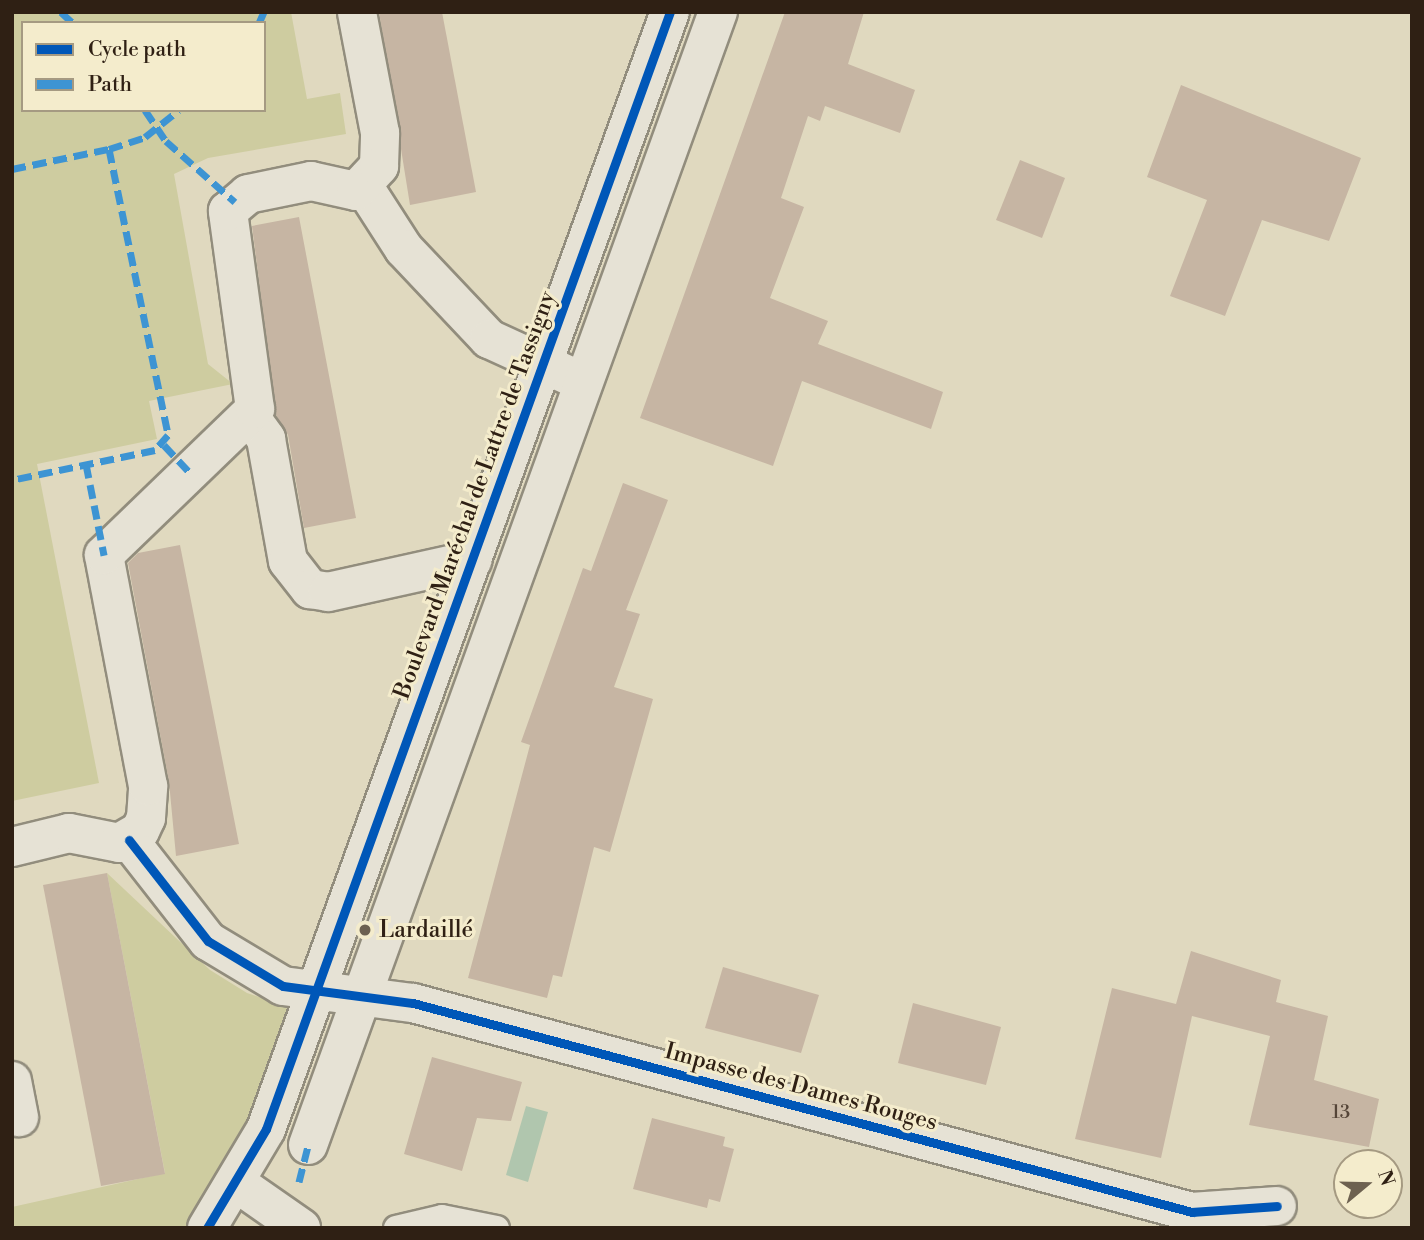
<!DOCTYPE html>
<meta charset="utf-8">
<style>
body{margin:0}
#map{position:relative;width:1424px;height:1240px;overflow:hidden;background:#e0d9bf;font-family:"Libre Bodoni",serif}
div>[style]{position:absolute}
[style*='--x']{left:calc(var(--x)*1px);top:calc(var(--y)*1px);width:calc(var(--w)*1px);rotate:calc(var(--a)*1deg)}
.green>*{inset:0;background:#cecca0}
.water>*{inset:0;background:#b0c6ae}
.building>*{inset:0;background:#c6b5a3}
.roads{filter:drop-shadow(2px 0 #928d7d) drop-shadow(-2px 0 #928d7d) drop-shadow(0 2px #928d7d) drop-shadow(0 -2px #928d7d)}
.lane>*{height:24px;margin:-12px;padding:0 12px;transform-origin:12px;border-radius:12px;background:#e6e2d5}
.street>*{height:38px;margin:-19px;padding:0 19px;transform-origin:19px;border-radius:19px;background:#e6e2d5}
.secondary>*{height:38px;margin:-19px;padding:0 19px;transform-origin:19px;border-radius:19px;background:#e6e2d5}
.quiet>*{height:7px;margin-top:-3.5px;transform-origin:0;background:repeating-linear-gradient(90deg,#3d94d3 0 14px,transparent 0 21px)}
.cycleway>*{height:9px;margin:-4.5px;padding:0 4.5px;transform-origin:4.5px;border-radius:4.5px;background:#0057b8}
.dots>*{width:19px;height:19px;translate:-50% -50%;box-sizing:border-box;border:4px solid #f4eccc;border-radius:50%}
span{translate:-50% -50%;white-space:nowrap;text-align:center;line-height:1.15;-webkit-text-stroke:6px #f4eccc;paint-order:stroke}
.number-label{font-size:19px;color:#554538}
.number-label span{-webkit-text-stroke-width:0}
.street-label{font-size:23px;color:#2f2014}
.poi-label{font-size:23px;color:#2f2014}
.left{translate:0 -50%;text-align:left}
.frame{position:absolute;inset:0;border:14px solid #2f2014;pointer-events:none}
.legend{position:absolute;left:21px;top:21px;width:245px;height:91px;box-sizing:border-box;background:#f4eccc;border:2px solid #a59a82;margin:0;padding:9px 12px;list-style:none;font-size:21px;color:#2f2014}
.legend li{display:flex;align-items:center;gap:14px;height:35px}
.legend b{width:35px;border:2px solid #a59a82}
.north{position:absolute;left:1333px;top:1149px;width:70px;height:70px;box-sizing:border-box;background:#f4eccc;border:2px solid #a59a82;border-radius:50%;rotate:71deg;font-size:19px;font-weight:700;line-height:28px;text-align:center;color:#2f2014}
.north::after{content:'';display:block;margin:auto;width:24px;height:32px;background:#6d6150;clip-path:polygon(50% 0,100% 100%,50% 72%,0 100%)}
</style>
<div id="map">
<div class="green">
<div style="clip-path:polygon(evenodd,12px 12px,291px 12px,307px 99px,340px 93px,346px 134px,208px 158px,174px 174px,208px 364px,233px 384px,149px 401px,157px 439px,37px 464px,99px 783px,12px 801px,12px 12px,23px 23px,264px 23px,264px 110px,23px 110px,23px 23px)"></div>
<div style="clip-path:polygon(107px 873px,210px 970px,247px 993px,292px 1008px,224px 1177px,187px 1226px,12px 1228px,12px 1207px,165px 1173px)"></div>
</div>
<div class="water">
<div style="clip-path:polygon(526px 1106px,548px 1112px,528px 1182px,506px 1175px)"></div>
</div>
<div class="building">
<div style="clip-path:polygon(379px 12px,442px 12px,476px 192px,410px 205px)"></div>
<div style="clip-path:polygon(785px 12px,864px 12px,848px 64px,915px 90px,900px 133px,825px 106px,820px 121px,808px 116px,781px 198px,804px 207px,770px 298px,828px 321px,818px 344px,943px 392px,931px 429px,802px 381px,773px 466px,640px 418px)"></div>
<div style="clip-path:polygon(1181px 85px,1361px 158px,1329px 241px,1262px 220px,1225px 316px,1170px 296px,1207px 200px,1147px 177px)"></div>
<div style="clip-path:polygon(1020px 160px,1065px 178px,1042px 238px,996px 220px)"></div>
<div style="clip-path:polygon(299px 217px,356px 518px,304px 528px,288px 435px,276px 415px,252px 226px)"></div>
<div style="clip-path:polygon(623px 483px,668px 500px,626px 610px,640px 614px,614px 687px,653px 699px,610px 852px,594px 847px,562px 977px,553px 975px,547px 998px,468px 978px,530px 745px,521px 742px,583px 568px,591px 571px)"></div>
<div style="clip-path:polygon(180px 545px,239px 844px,176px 856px,169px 782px,128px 563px,138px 553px)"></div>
<div style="clip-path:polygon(107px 873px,165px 1174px,101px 1186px,43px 885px)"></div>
<div style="clip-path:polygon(1191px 951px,1281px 980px,1276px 1002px,1328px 1016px,1314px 1080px,1379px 1099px,1369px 1147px,1249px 1125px,1270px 1036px,1192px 1016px,1161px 1158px,1075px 1139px,1112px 988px,1176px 1004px)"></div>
<div style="clip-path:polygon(723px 967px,819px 995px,801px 1053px,705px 1028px)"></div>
<div style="clip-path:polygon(913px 1003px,1001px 1027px,986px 1085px,898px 1063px)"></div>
<div style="clip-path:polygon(432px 1057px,522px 1082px,511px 1121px,477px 1118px,462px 1171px,404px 1154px)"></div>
<div style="clip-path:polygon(652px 1118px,725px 1137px,723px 1146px,734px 1149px,720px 1202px,709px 1199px,707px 1208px,633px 1189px)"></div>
</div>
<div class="roads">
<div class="lane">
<div style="--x:396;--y:1228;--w:47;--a:-13.4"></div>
<div style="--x:442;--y:1217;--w:56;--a:11.3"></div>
</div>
<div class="street">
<div style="--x:364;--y:187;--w:74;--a:57.2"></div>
<div style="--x:404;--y:249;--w:124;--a:46.6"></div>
<div style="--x:489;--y:339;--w:94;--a:24.6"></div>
<div style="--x:251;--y:418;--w:26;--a:54"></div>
<div style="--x:266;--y:439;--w:124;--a:79.8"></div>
<div style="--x:288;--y:561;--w:36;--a:52"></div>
<div style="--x:310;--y:589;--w:18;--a:9"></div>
<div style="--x:328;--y:592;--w:148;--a:-12.5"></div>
<div style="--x:129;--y:840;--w:128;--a:52"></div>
<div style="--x:208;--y:941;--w:87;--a:31"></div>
<div style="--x:283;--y:986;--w:131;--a:7.5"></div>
<div style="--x:413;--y:1003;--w:807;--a:15.02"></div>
<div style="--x:1192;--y:1212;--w:85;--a:-4"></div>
<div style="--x:12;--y:847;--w:59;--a:-13.8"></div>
<div style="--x:69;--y:833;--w:51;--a:11.3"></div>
<div style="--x:119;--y:843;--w:24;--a:-30"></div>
<div style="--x:140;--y:831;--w:14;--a:-65"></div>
<div style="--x:146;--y:818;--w:32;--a:-86"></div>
<div style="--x:148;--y:786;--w:235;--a:-100.8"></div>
<div style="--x:104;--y:555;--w:210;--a:-44"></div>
<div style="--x:255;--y:409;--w:200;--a:-97.8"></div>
<div style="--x:228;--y:211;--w:26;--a:-40"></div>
<div style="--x:248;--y:194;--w:64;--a:-11.7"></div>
<div style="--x:311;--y:181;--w:46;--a:12.5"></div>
<div style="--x:356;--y:191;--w:34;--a:-47"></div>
<div style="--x:379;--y:166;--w:33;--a:-88"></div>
<div style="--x:380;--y:133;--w:123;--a:-100.8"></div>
<div style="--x:12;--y:1081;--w:37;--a:79"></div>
<div style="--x:308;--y:1145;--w:1205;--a:-70.11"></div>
<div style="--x:238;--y:1184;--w:77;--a:34.9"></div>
</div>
<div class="secondary">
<div style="--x:207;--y:1228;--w:115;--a:-59.2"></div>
<div style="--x:266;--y:1129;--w:1188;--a:-70.12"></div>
</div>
</div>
<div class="quiet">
<div style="--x:61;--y:12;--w:16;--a:43"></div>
<div style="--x:259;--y:23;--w:12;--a:-66"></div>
<div style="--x:145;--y:110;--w:37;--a:56"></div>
<div style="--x:166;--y:141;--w:92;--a:41.5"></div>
<div style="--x:109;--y:149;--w:38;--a:-18"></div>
<div style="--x:145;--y:137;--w:43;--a:-38.5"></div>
<div style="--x:12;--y:169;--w:99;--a:-11.7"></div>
<div style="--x:109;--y:149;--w:292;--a:78.3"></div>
<div style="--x:168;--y:435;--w:20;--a:131"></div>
<div style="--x:155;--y:450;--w:146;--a:168.2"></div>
<div style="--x:164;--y:445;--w:41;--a:47"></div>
<div style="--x:86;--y:464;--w:93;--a:78.8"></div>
<div style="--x:299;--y:1182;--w:38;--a:-76"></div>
</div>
<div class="cycleway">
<div style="--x:129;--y:840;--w:128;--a:52"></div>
<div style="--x:208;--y:941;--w:87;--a:31"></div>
<div style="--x:283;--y:986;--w:131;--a:7.5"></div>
<div style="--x:413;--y:1003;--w:807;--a:15.02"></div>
<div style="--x:1192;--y:1212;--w:85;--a:-4"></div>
<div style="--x:207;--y:1228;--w:115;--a:-59.2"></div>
<div style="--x:266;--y:1129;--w:1188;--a:-70.12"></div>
</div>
<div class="dots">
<div style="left:365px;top:930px;background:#6d6150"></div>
</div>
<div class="number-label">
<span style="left:1341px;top:1113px">13</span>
</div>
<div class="street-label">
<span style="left:475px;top:495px;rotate:-70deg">Boulevard Maréchal de Lattre de Tassigny</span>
<span style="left:801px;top:1087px;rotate:15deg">Impasse des Dames Rouges</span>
</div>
<div class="poi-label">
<span class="left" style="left:379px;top:930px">Lardaillé</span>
</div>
<div class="frame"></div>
<ul class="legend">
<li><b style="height:9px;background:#0057b8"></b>Cycle path</li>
<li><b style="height:9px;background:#3d94d3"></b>Path</li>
</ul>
<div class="north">N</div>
</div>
